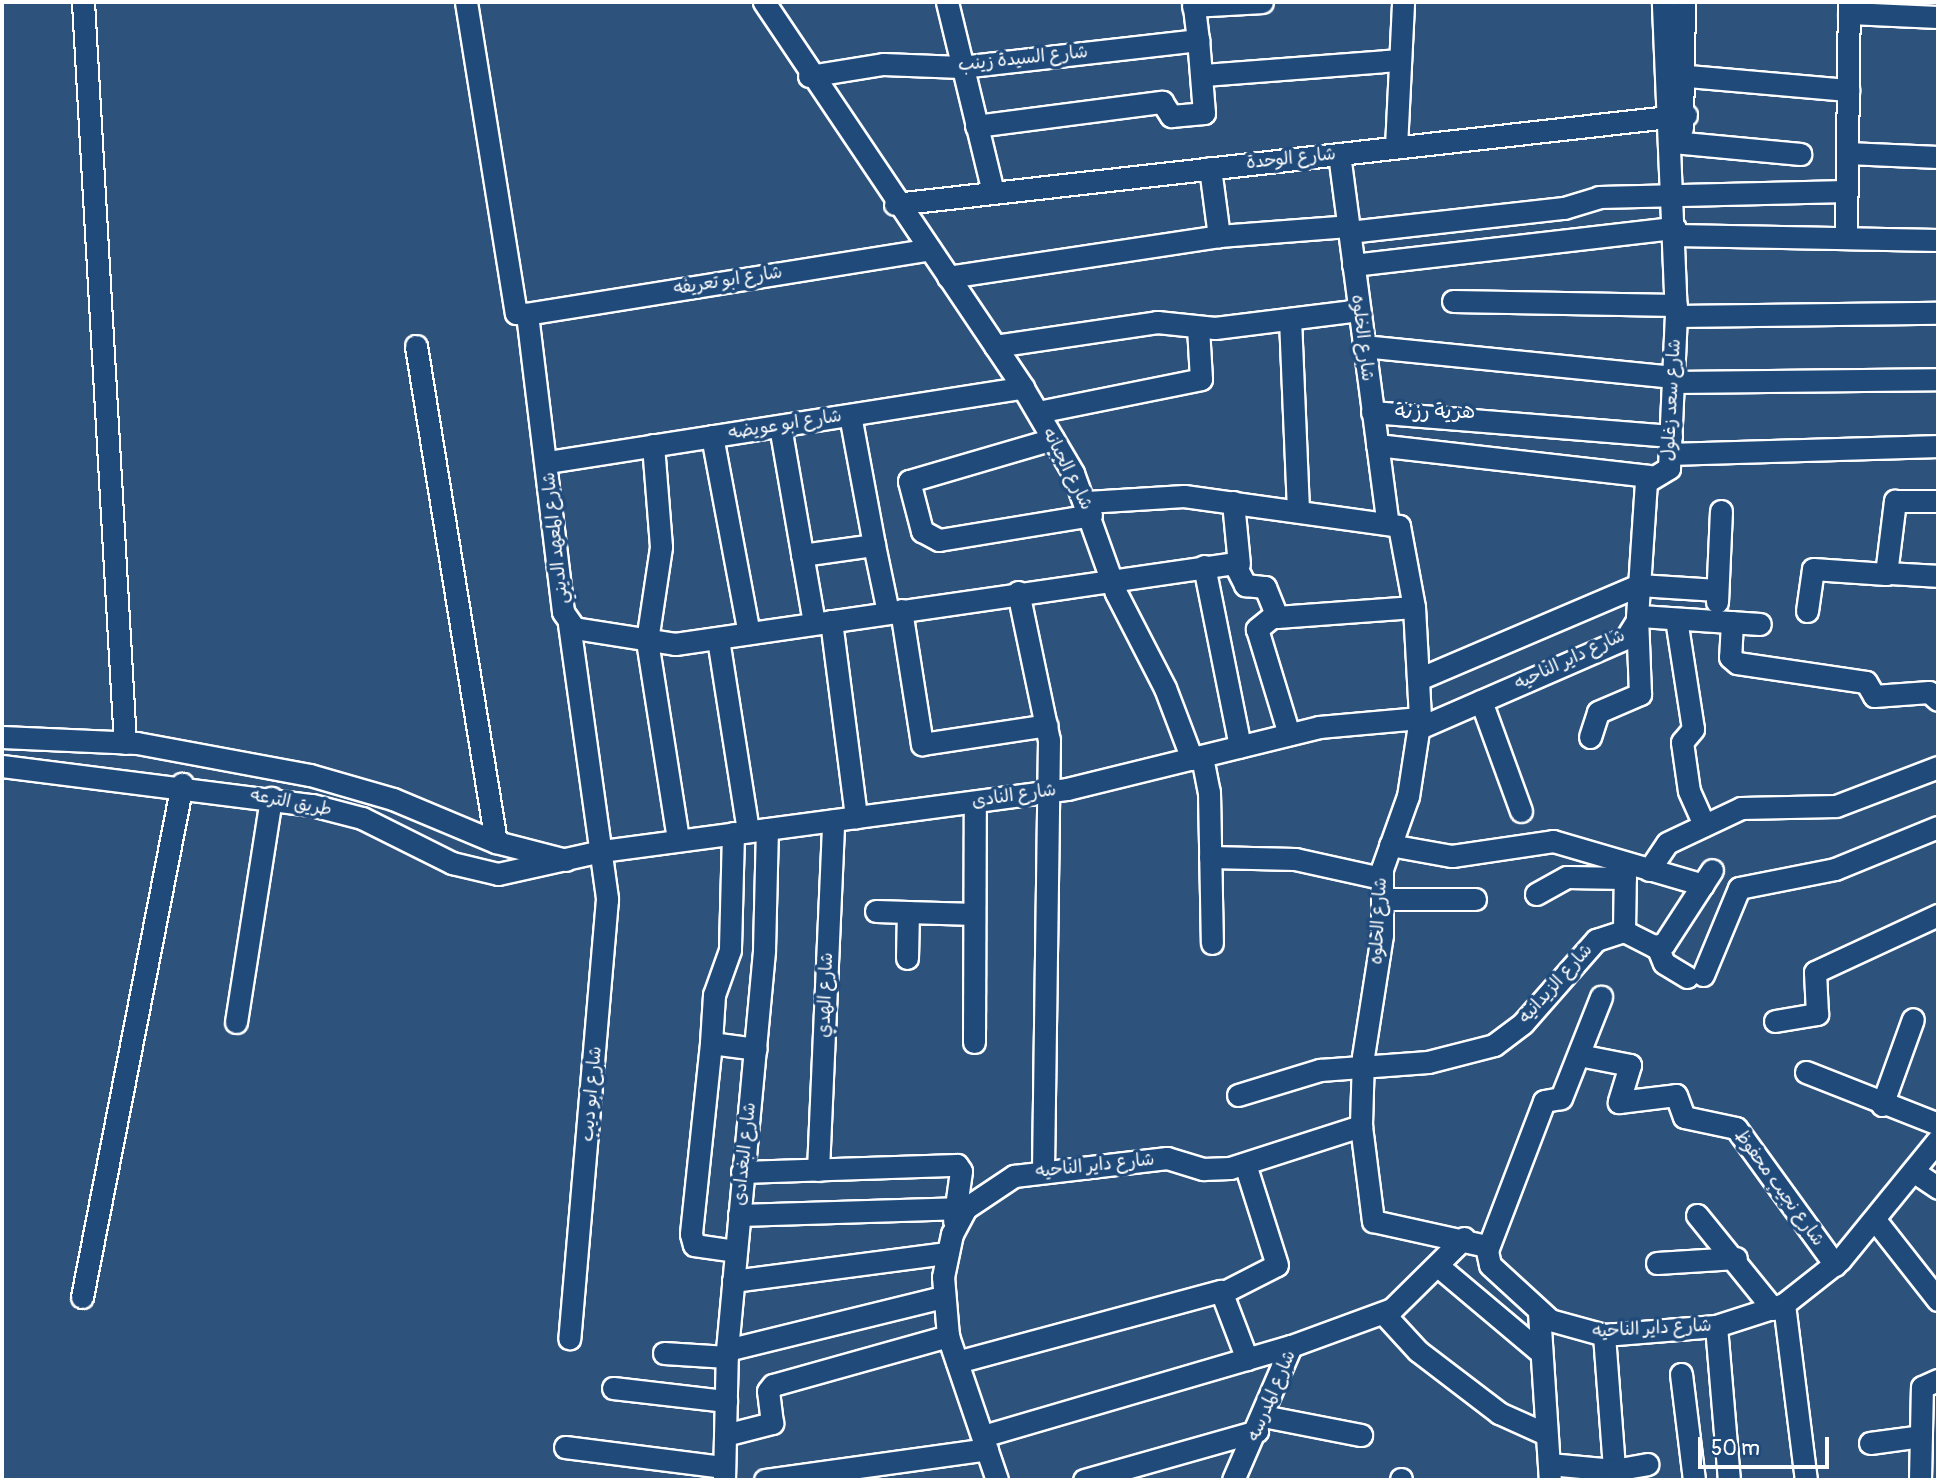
<!DOCTYPE html>
<meta charset="utf-8">
<style>
body{margin:0}
#map{position:relative;width:1940px;height:1482px;overflow:hidden;background:#2d527c;font-family:Pangolin,"Playpen Sans Arabic",sans-serif}
div>[style]{position:absolute}
[style*='--x']{left:calc(var(--x)*1px);top:calc(var(--y)*1px);width:calc(var(--w)*1px);rotate:calc(var(--a)*1deg)}
.roads{filter:drop-shadow(2px 0 #fff) drop-shadow(-2px 0 #fff) drop-shadow(0 2px #fff) drop-shadow(0 -2px #fff)}
.street>*{height:21px;margin:-10.5px;padding:0 10.5px;transform-origin:10.5px;border-radius:10.5px;background:#1f4a7a}
span{translate:-50% -50%;white-space:nowrap;text-align:center;line-height:1.15;-webkit-text-stroke:7px #1f4a7a;paint-order:stroke}
.street-label{font-size:18px;color:#fff}
.quarter-label{font-size:21px;color:#fff}
.frame{position:absolute;inset:0;border:4px solid #fff;pointer-events:none}
.scale{position:absolute;left:1698px;top:1437px;width:131px;height:32px;box-sizing:border-box;border:4px solid #fff;border-top:0;padding-left:9px;font-size:21px;line-height:24px;white-space:nowrap;color:#fff;-webkit-text-stroke:5px #1f4a7a;paint-order:stroke}
</style>
<div id="map">
<div class="roads">
<div class="street">
<div style="--x:83;--y:2;--w:742;--a:86.76"></div>
<div style="--x:466;--y:2;--w:315;--a:80.9"></div>
<div style="--x:516;--y:313;--w:11;--a:5"></div>
<div style="--x:527;--y:314;--w:300;--a:83.1"></div>
<div style="--x:563;--y:612;--w:19;--a:55"></div>
<div style="--x:574;--y:628;--w:102;--a:9"></div>
<div style="--x:675;--y:644;--w:565;--a:-8.24"></div>
<div style="--x:1234;--y:563;--w:25;--a:63"></div>
<div style="--x:1245;--y:585;--w:20;--a:6"></div>
<div style="--x:1265;--y:587;--w:32;--a:68"></div>
<div style="--x:1277;--y:617;--w:137;--a:-4.2"></div>
<div style="--x:764;--y:2;--w:465;--a:56.1"></div>
<div style="--x:1023;--y:388;--w:99;--a:59.5"></div>
<div style="--x:1073;--y:473;--w:127;--a:70.3"></div>
<div style="--x:1116;--y:593;--w:107;--a:62.7"></div>
<div style="--x:1165;--y:688;--w:76;--a:69.2"></div>
<div style="--x:947;--y:2;--w:195;--a:76.4"></div>
<div style="--x:1193;--y:6;--w:69;--a:-3.3"></div>
<div style="--x:1849;--y:13;--w:89;--a:2.6"></div>
<div style="--x:1204;--y:75;--w:194;--a:-4.4"></div>
<div style="--x:809;--y:76;--w:75;--a:-9.2"></div>
<div style="--x:883;--y:64;--w:78;--a:2.2"></div>
<div style="--x:961;--y:67;--w:239;--a:-6.5"></div>
<div style="--x:1198;--y:40;--w:38;--a:-97"></div>
<div style="--x:1687;--y:76;--w:162;--a:5"></div>
<div style="--x:976;--y:126;--w:188;--a:-7.4"></div>
<div style="--x:1162;--y:102;--w:17;--a:57"></div>
<div style="--x:1171;--y:116;--w:33;--a:-5"></div>
<div style="--x:1204;--y:113;--w:74;--a:-94.6"></div>
<div style="--x:1682;--y:128;--w:126;--a:-89.1"></div>
<div style="--x:1673;--y:142;--w:128;--a:5.4"></div>
<div style="--x:1396;--y:147;--w:145;--a:-87.2"></div>
<div style="--x:1847;--y:153;--w:91;--a:2.5"></div>
<div style="--x:1339;--y:154;--w:370;--a:82.5"></div>
<div style="--x:1210;--y:168;--w:69;--a:82.5"></div>
<div style="--x:895;--y:204;--w:796;--a:-6.42"></div>
<div style="--x:1349;--y:232;--w:216;--a:-6.4"></div>
<div style="--x:1564;--y:208;--w:37;--a:-17"></div>
<div style="--x:1599;--y:197;--w:247;--a:-1.4"></div>
<div style="--x:1675;--y:235;--w:263;--a:1.1"></div>
<div style="--x:1846;--y:238;--w:236;--a:-89.3"></div>
<div style="--x:1353;--y:265;--w:324;--a:-6.6"></div>
<div style="--x:948;--y:277;--w:274;--a:-8.6"></div>
<div style="--x:1219;--y:236;--w:129;--a:-4.4"></div>
<div style="--x:1453;--y:301;--w:223;--a:1"></div>
<div style="--x:526;--y:314;--w:409;--a:-9.1"></div>
<div style="--x:1676;--y:316;--w:262;--a:-0.7"></div>
<div style="--x:1290;--y:319;--w:191;--a:87.6"></div>
<div style="--x:416;--y:346;--w:502;--a:80.84"></div>
<div style="--x:995;--y:346;--w:164;--a:-8.4"></div>
<div style="--x:1157;--y:322;--w:58;--a:5.9"></div>
<div style="--x:1215;--y:328;--w:145;--a:-7.1"></div>
<div style="--x:1363;--y:346;--w:312;--a:5.7"></div>
<div style="--x:1673;--y:382;--w:265;--a:-0.6"></div>
<div style="--x:1038;--y:412;--w:166;--a:-11.4"></div>
<div style="--x:1201;--y:379;--w:52;--a:-93.3"></div>
<div style="--x:1372;--y:412;--w:300;--a:4.6"></div>
<div style="--x:850;--y:415;--w:132;--a:79.5"></div>
<div style="--x:780;--y:426;--w:200;--a:80.2"></div>
<div style="--x:712;--y:436;--w:200;--a:79.4"></div>
<div style="--x:1053;--y:439;--w:150;--a:163.7"></div>
<div style="--x:909;--y:481;--w:52;--a:75.4"></div>
<div style="--x:922;--y:531;--w:19;--a:28"></div>
<div style="--x:939;--y:540;--w:154;--a:-9.3"></div>
<div style="--x:653;--y:445;--w:102;--a:85.5"></div>
<div style="--x:661;--y:547;--w:95;--a:98.5"></div>
<div style="--x:647;--y:641;--w:201;--a:81.1"></div>
<div style="--x:1377;--y:445;--w:274;--a:6.5"></div>
<div style="--x:1670;--y:454;--w:268;--a:-1.7"></div>
<div style="--x:548;--y:462;--w:481;--a:-8.9"></div>
<div style="--x:1087;--y:502;--w:97;--a:-3.5"></div>
<div style="--x:1184;--y:496;--w:217;--a:7.9"></div>
<div style="--x:1399;--y:526;--w:82;--a:79.5"></div>
<div style="--x:1414;--y:607;--w:111;--a:86.9"></div>
<div style="--x:1420;--y:718;--w:79;--a:98.7"></div>
<div style="--x:1408;--y:796;--w:77;--a:109.6"></div>
<div style="--x:1382;--y:869;--w:66;--a:90"></div>
<div style="--x:1382;--y:935;--w:123;--a:98.9"></div>
<div style="--x:1363;--y:1057;--w:69;--a:91.7"></div>
<div style="--x:1233;--y:502;--w:62;--a:84.5"></div>
<div style="--x:802;--y:555;--w:73;--a:-7.9"></div>
<div style="--x:874;--y:545;--w:68;--a:78.2"></div>
<div style="--x:1204;--y:566;--w:184;--a:78.7"></div>
<div style="--x:1888;--y:573;--w:50;--a:3.4"></div>
<div style="--x:1018;--y:592;--w:151;--a:78.2"></div>
<div style="--x:1049;--y:740;--w:432;--a:90.8"></div>
<div style="--x:1717;--y:602;--w:91;--a:-87.5"></div>
<div style="--x:901;--y:610;--w:136;--a:81.1"></div>
<div style="--x:922;--y:744;--w:126;--a:-8.6"></div>
<div style="--x:1807;--y:611;--w:42;--a:-81.9"></div>
<div style="--x:1813;--y:569;--w:73;--a:3.9"></div>
<div style="--x:1886;--y:574;--w:74;--a:-83"></div>
<div style="--x:1895;--y:501;--w:43;--a:0"></div>
<div style="--x:1273;--y:616;--w:21;--a:141"></div>
<div style="--x:1257;--y:629;--w:110;--a:73.1"></div>
<div style="--x:1676;--y:619;--w:111;--a:81.2"></div>
<div style="--x:1693;--y:729;--w:17;--a:130"></div>
<div style="--x:1682;--y:742;--w:49;--a:81.9"></div>
<div style="--x:1689;--y:791;--w:37;--a:66"></div>
<div style="--x:831;--y:621;--w:198;--a:82.7"></div>
<div style="--x:1732;--y:622;--w:35;--a:93"></div>
<div style="--x:1730;--y:657;--w:9;--a:41"></div>
<div style="--x:1737;--y:663;--w:130;--a:8.4"></div>
<div style="--x:1866;--y:682;--w:16;--a:60"></div>
<div style="--x:1874;--y:696;--w:55;--a:-4.2"></div>
<div style="--x:1929;--y:692;--w:12;--a:42"></div>
<div style="--x:569;--y:624;--w:278;--a:82.1"></div>
<div style="--x:607;--y:899;--w:441;--a:94.9"></div>
<div style="--x:718;--y:639;--w:194;--a:81.1"></div>
<div style="--x:1421;--y:678;--w:237;--a:-23.1"></div>
<div style="--x:1639;--y:585;--w:78;--a:3.7"></div>
<div style="--x:1481;--y:701;--w:117;--a:70"></div>
<div style="--x:1419;--y:728;--w:226;--a:-23.5"></div>
<div style="--x:1626;--y:638;--w:26;--a:-58"></div>
<div style="--x:1640;--y:616;--w:120;--a:3.8"></div>
<div style="--x:2;--y:737;--w:135;--a:2.5"></div>
<div style="--x:137;--y:743;--w:176;--a:10.5"></div>
<div style="--x:310;--y:775;--w:86;--a:16.1"></div>
<div style="--x:393;--y:799;--w:112;--a:22.7"></div>
<div style="--x:496;--y:842;--w:72;--a:14.4"></div>
<div style="--x:1590;--y:737;--w:26;--a:-72"></div>
<div style="--x:1598;--y:712;--w:46;--a:-23.2"></div>
<div style="--x:1640;--y:694;--w:77;--a:-92.2"></div>
<div style="--x:1637;--y:617;--w:135;--a:-86.2"></div>
<div style="--x:1646;--y:482;--w:27;--a:-31"></div>
<div style="--x:1669;--y:468;--w:152;--a:-87.4"></div>
<div style="--x:1676;--y:316;--w:314;--a:-92.4"></div>
<div style="--x:1202;--y:757;--w:36;--a:79"></div>
<div style="--x:1209;--y:792;--w:151;--a:88.9"></div>
<div style="--x:2;--y:766;--w:312;--a:7.2"></div>
<div style="--x:312;--y:805;--w:52;--a:14.6"></div>
<div style="--x:362;--y:818;--w:101;--a:26.6"></div>
<div style="--x:452;--y:863;--w:47;--a:13.4"></div>
<div style="--x:498;--y:874;--w:107;--a:-12.5"></div>
<div style="--x:602;--y:851;--w:469;--a:-7.6"></div>
<div style="--x:1067;--y:789;--w:260;--a:-13.8"></div>
<div style="--x:1319;--y:727;--w:101;--a:-5.1"></div>
<div style="--x:733;--y:833;--w:117;--a:91.5"></div>
<div style="--x:730;--y:950;--w:48;--a:109.6"></div>
<div style="--x:714;--y:995;--w:48;--a:93.6"></div>
<div style="--x:711;--y:1043;--w:45;--a:7.6"></div>
<div style="--x:1390;--y:845;--w:63;--a:10.1"></div>
<div style="--x:1452;--y:856;--w:102;--a:-8.4"></div>
<div style="--x:1553;--y:841;--w:156;--a:16.3"></div>
<div style="--x:1210;--y:857;--w:85;--a:1.3"></div>
<div style="--x:1295;--y:859;--w:88;--a:12.5"></div>
<div style="--x:1649;--y:870;--w:32;--a:-56"></div>
<div style="--x:1667;--y:843;--w:82;--a:-25.3"></div>
<div style="--x:1741;--y:808;--w:95;--a:-1.2"></div>
<div style="--x:1836;--y:806;--w:109;--a:-20.9"></div>
<div style="--x:1536;--y:894;--w:35;--a:-29"></div>
<div style="--x:1567;--y:877;--w:58;--a:1"></div>
<div style="--x:1382;--y:899;--w:93;--a:0"></div>
<div style="--x:876;--y:911;--w:32;--a:2"></div>
<div style="--x:1624;--y:931;--w:65;--a:-89.1"></div>
<div style="--x:1657;--y:946;--w:18;--a:68"></div>
<div style="--x:1664;--y:963;--w:27;--a:31"></div>
<div style="--x:907;--y:958;--w:46;--a:-88.8"></div>
<div style="--x:908;--y:912;--w:66;--a:1.7"></div>
<div style="--x:1703;--y:975;--w:94;--a:-67.5"></div>
<div style="--x:1739;--y:888;--w:98;--a:-11.2"></div>
<div style="--x:1835;--y:869;--w:111;--a:-22.2"></div>
<div style="--x:1775;--y:1021;--w:43;--a:-9.5"></div>
<div style="--x:1817;--y:1014;--w:42;--a:-92.7"></div>
<div style="--x:1815;--y:972;--w:136;--a:-24.9"></div>
<div style="--x:236;--y:1022;--w:227;--a:-81.1"></div>
<div style="--x:974;--y:1042;--w:240;--a:-89.8"></div>
<div style="--x:711;--y:1043;--w:192;--a:96"></div>
<div style="--x:691;--y:1234;--w:11;--a:75"></div>
<div style="--x:694;--y:1245;--w:41;--a:8.3"></div>
<div style="--x:1579;--y:1055;--w:52;--a:11.1"></div>
<div style="--x:1630;--y:1065;--w:39;--a:107"></div>
<div style="--x:1619;--y:1102;--w:57;--a:-7"></div>
<div style="--x:1676;--y:1095;--w:23;--a:70"></div>
<div style="--x:1684;--y:1117;--w:53;--a:11.9"></div>
<div style="--x:1736;--y:1128;--w:169;--a:54.1"></div>
<div style="--x:1806;--y:1072;--w:142;--a:21.5"></div>
<div style="--x:1238;--y:1095;--w:86;--a:-17"></div>
<div style="--x:1320;--y:1070;--w:108;--a:-4.2"></div>
<div style="--x:1428;--y:1062;--w:68;--a:-14.4"></div>
<div style="--x:1494;--y:1045;--w:36;--a:-37"></div>
<div style="--x:1523;--y:1023;--w:111;--a:-48.7"></div>
<div style="--x:1596;--y:940;--w:29;--a:-18"></div>
<div style="--x:1624;--y:931;--w:34;--a:27"></div>
<div style="--x:1654;--y:946;--w:10;--a:-11"></div>
<div style="--x:1664;--y:944;--w:88;--a:-57"></div>
<div style="--x:1882;--y:1105;--w:91;--a:-70.2"></div>
<div style="--x:818;--y:1170;--w:350;--a:-87.5"></div>
<div style="--x:742;--y:1172;--w:215;--a:-1.9"></div>
<div style="--x:957;--y:1165;--w:7;--a:56"></div>
<div style="--x:961;--y:1171;--w:50;--a:98"></div>
<div style="--x:1916;--y:1173;--w:27;--a:34"></div>
<div style="--x:739;--y:1215;--w:217;--a:-1.8"></div>
<div style="--x:1697;--y:1215;--w:121;--a:51"></div>
<div style="--x:1875;--y:1220;--w:102;--a:51.8"></div>
<div style="--x:1488;--y:1248;--w:157;--a:-69.1"></div>
<div style="--x:1544;--y:1101;--w:17;--a:-10"></div>
<div style="--x:1561;--y:1098;--w:109;--a:-68.4"></div>
<div style="--x:1657;--y:1263;--w:79;--a:-3.6"></div>
<div style="--x:1438;--y:1266;--w:132;--a:40.1"></div>
<div style="--x:733;--y:1281;--w:216;--a:-7.5"></div>
<div style="--x:1224;--y:1292;--w:59;--a:-27"></div>
<div style="--x:1277;--y:1265;--w:106;--a:-107.6"></div>
<div style="--x:82;--y:1297;--w:523;--a:-78.97"></div>
<div style="--x:1784;--y:1304;--w:177;--a:82.9"></div>
<div style="--x:1539;--y:1312;--w:168;--a:86.3"></div>
<div style="--x:1384;--y:1314;--w:50;--a:47.4"></div>
<div style="--x:1418;--y:1351;--w:102;--a:37.4"></div>
<div style="--x:1499;--y:1413;--w:51;--a:24.1"></div>
<div style="--x:1716;--y:1326;--w:155;--a:85.2"></div>
<div style="--x:1604;--y:1335;--w:145;--a:85.7"></div>
<div style="--x:727;--y:1350;--w:221;--a:-13.8"></div>
<div style="--x:664;--y:1353;--w:63;--a:3.6"></div>
<div style="--x:957;--y:1362;--w:273;--a:-15.1"></div>
<div style="--x:1221;--y:1291;--w:73;--a:69.1"></div>
<div style="--x:1681;--y:1374;--w:107;--a:83"></div>
<div style="--x:613;--y:1388;--w:114;--a:6.6"></div>
<div style="--x:1263;--y:1416;--w:100;--a:11"></div>
<div style="--x:725;--y:1435;--w:49;--a:-14.3"></div>
<div style="--x:772;--y:1423;--w:32;--a:-97"></div>
<div style="--x:768;--y:1391;--w:8;--a:-50"></div>
<div style="--x:773;--y:1385;--w:182;--a:-15.6"></div>
<div style="--x:983;--y:1436;--w:321;--a:-16.3"></div>
<div style="--x:1870;--y:1443;--w:51;--a:-7.8"></div>
<div style="--x:565;--y:1447;--w:160;--a:7.2"></div>
<div style="--x:1549;--y:1464;--w:65;--a:5.3"></div>
<div style="--x:1614;--y:1470;--w:34;--a:-10"></div>
<div style="--x:724;--y:1480;--w:130;--a:-88.7"></div>
<div style="--x:727;--y:1350;--w:402;--a:-84.7"></div>
<div style="--x:764;--y:950;--w:121;--a:-88.6"></div>
<div style="--x:765;--y:1480;--w:224;--a:-7.9"></div>
<div style="--x:997;--y:1480;--w:152;--a:-108.8"></div>
<div style="--x:948;--y:1336;--w:59;--a:-94.8"></div>
<div style="--x:943;--y:1277;--w:44;--a:-78.2"></div>
<div style="--x:952;--y:1234;--w:30;--a:-62"></div>
<div style="--x:966;--y:1208;--w:58;--a:-33.7"></div>
<div style="--x:1014;--y:1176;--w:154;--a:-6.7"></div>
<div style="--x:1167;--y:1158;--w:38;--a:17"></div>
<div style="--x:1203;--y:1169;--w:27;--a:-2"></div>
<div style="--x:1230;--y:1168;--w:138;--a:-17.8"></div>
<div style="--x:1361;--y:1126;--w:96;--a:82.8"></div>
<div style="--x:1373;--y:1221;--w:116;--a:12.5"></div>
<div style="--x:1486;--y:1246;--w:19;--a:78"></div>
<div style="--x:1490;--y:1265;--w:81;--a:42.5"></div>
<div style="--x:1550;--y:1320;--w:56;--a:15.5"></div>
<div style="--x:1604;--y:1335;--w:112;--a:-4.6"></div>
<div style="--x:1716;--y:1326;--w:71;--a:-17.9"></div>
<div style="--x:1784;--y:1304;--w:71;--a:-38.2"></div>
<div style="--x:1840;--y:1260;--w:155;--a:-50.8"></div>
<div style="--x:1084;--y:1480;--w:180;--a:-15.8"></div>
<div style="--x:1233;--y:1480;--w:146;--a:-66.6"></div>
<div style="--x:1291;--y:1346;--w:108;--a:-20.1"></div>
<div style="--x:1392;--y:1309;--w:101;--a:-44.6"></div>
<div style="--x:1401;--y:1480;--w:1;--a:-90"></div>
<div style="--x:1920;--y:1480;--w:93;--a:-88.8"></div>
<div style="--x:1922;--y:1387;--w:17;--a:-24"></div>
</div>
</div>
<div class="street-label">
<span style="left:1023px;top:59px;rotate:-6deg">شارع السيدة زينب</span>
<span style="left:1291px;top:159px;rotate:-6deg">شارع الوحدة</span>
<span style="left:728px;top:281px;rotate:-9deg">شارع ابو تعريفه</span>
<span style="left:1362px;top:338px;rotate:83deg">شارع الخلوه</span>
<span style="left:1672px;top:400px;rotate:-87deg">شارع سعد زغلول</span>
<span style="left:785px;top:425px;rotate:-9deg">شارع ابو عويضه</span>
<span style="left:1067px;top:469px;rotate:63deg">شارع الجبانه</span>
<span style="left:556px;top:538px;rotate:-96deg">شارع المعهد الديني</span>
<span style="left:1570px;top:660px;rotate:-25deg">شارع داير الناحيه</span>
<span style="left:1014px;top:796px;rotate:-8deg">شارع النادى</span>
<span style="left:291px;top:803px;rotate:11deg">طريق الترعه</span>
<span style="left:1379px;top:921px;rotate:-87deg">شارع الخلوه</span>
<span style="left:1556px;top:984px;rotate:-48deg">شارع الزيدانيه</span>
<span style="left:826px;top:995px;rotate:-88deg">شارع الهدي</span>
<span style="left:592px;top:1094px;rotate:-85deg">شارع ابو ديب</span>
<span style="left:745px;top:1154px;rotate:-84deg">شارع البغدادى</span>
<span style="left:1095px;top:1166px;rotate:-6deg">شارع داير الناحيه</span>
<span style="left:1779px;top:1188px;rotate:54deg">شارع نجيب محفوظ</span>
<span style="left:1652px;top:1329px;rotate:-3deg">شارع داير الناحيه</span>
<span style="left:1272px;top:1396px;rotate:-67deg">شارع المدرسه</span>
</div>
<div class="quarter-label">
<span style="left:1435px;top:412px">هرية رزنة</span>
</div>
<div class="frame"></div>
<div class="scale">50 m</div>
</div>
